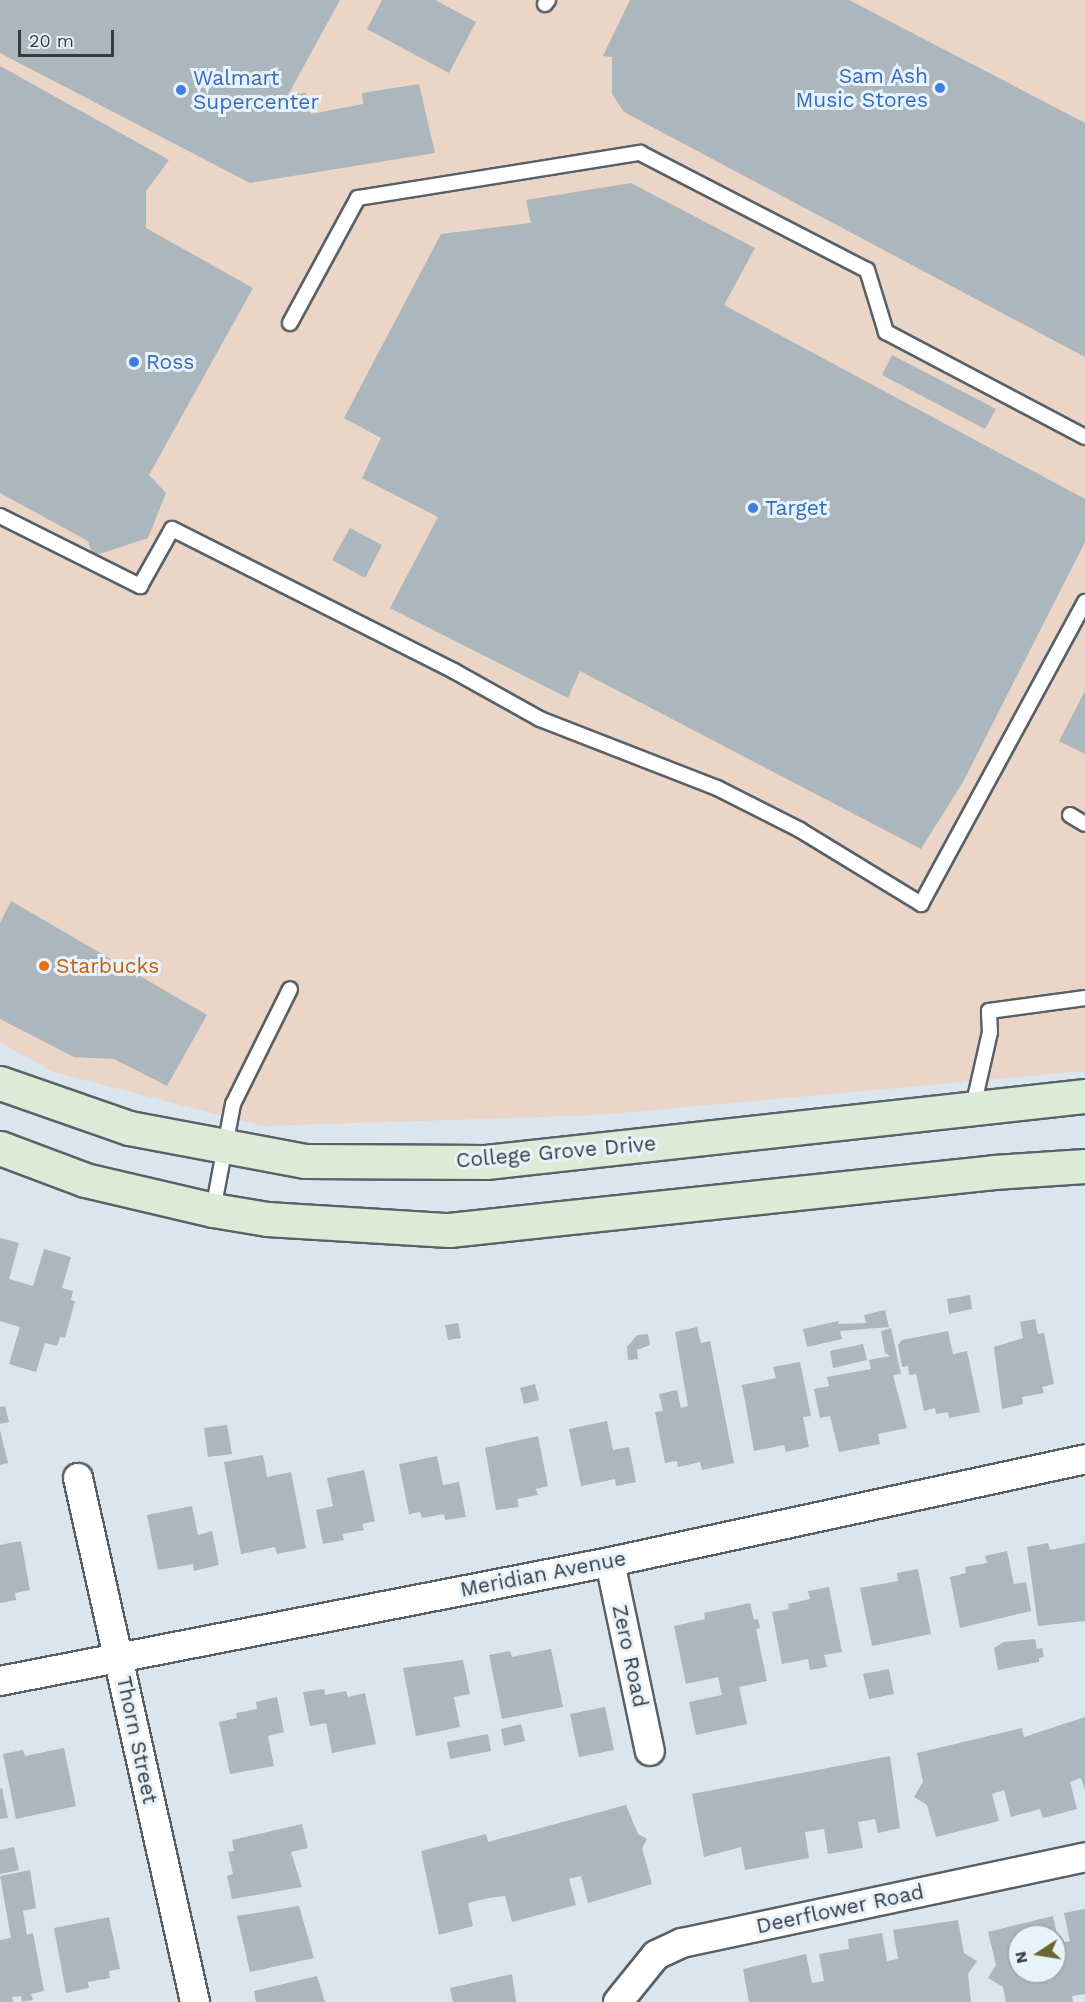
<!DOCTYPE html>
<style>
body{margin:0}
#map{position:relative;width:1085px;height:2002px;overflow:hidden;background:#dae5ed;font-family:"Work Sans",sans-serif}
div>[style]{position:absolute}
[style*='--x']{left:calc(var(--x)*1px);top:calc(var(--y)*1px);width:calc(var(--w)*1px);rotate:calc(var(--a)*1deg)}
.commercial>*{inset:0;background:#ead5c7}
.building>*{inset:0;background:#abb6bd}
.roads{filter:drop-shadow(2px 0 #586168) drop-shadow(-2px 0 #586168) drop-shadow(0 2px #586168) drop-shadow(0 -2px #586168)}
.service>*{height:14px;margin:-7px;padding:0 7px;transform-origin:7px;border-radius:7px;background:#fff}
.minor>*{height:28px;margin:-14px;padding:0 14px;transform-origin:14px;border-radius:14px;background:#fff}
.secondary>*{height:33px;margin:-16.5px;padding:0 16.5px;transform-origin:16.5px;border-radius:16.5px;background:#dcebd6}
.dots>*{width:16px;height:16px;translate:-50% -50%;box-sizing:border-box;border:3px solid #e8f2fb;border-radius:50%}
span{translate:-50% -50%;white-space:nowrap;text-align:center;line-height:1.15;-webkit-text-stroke:6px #e8f2fb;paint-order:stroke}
.shop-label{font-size:21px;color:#366cbe}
.right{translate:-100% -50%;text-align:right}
.left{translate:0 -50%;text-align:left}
.food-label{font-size:21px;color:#c56008}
.street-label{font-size:21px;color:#363b3e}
.north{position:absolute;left:1007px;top:1924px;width:60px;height:60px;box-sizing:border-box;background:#e8f2fb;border:2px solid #a1a9af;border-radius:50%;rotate:258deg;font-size:16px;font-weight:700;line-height:24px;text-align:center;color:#363b3e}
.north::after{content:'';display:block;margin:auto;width:21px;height:27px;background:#6c6532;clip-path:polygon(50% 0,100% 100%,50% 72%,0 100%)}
.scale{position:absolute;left:18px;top:30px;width:96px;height:27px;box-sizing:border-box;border:3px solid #363b3e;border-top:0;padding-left:8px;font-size:18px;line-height:21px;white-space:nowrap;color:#363b3e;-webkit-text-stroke:4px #e8f2fb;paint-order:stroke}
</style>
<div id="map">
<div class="commercial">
<div style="clip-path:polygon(0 0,1085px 0,1085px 1071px,599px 1115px,263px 1126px,53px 1072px,0 1042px)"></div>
</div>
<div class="building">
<div style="clip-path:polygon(0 0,340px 0,288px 95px,306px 93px,311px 114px,363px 104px,362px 93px,419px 84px,435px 153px,250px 183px,0 53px)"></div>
<div style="clip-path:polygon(382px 0,435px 0,476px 22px,449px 73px,367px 29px)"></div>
<div style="clip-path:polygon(630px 0,849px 0,1085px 123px,1085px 357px,624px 112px,612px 94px,612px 57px,603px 56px)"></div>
<div style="clip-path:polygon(0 66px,169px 160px,146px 191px,146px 228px,253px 288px,149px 475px,166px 493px,148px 538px,93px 556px,88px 541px,0 493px)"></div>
<div style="clip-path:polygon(631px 183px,755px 248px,724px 305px,1085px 499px,1085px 542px,963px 782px,921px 849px,580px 671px,568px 698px,390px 608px,438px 517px,362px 478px,381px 438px,344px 418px,441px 234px,531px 223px,526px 200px)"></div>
<div style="clip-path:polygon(892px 355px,996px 409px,985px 429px,882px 375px)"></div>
<div style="clip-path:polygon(350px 528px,382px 545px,365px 578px,332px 560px)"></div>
<div style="clip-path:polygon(1085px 691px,1085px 754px,1059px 741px)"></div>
<div style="clip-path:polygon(11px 901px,207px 1015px,167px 1086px,114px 1059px,74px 1057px,0 1019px,0 923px)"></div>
<div style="clip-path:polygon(0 1238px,19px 1243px,9px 1279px,33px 1286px,44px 1249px,71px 1257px,62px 1288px,73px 1291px,71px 1300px,75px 1301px,65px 1338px,60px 1337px,57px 1346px,45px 1343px,36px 1372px,9px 1364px,20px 1327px,0 1321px)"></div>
<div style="clip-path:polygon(970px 1295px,972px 1309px,949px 1314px,947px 1299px)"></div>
<div style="clip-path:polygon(885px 1310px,889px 1327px,840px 1331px,842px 1339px,807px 1347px,803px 1329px,838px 1321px,839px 1324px,866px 1323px,864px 1315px)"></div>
<div style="clip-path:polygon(1035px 1319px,1038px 1334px,1044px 1333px,1054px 1384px,1042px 1387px,1044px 1393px,1022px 1397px,1023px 1404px,1002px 1409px,994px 1347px,1023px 1338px,1020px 1322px)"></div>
<div style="clip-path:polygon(458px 1323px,461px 1338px,448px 1340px,445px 1325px)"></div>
<div style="clip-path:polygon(697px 1327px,701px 1343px,710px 1341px,734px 1463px,702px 1470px,700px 1462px,678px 1467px,677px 1461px,665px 1463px,655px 1412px,663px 1411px,659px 1394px,677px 1390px,681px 1408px,688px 1406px,675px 1332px)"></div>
<div style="clip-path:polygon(891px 1328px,901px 1374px,893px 1375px,907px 1428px,878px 1434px,880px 1444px,839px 1452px,830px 1416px,820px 1418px,814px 1389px,829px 1386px,827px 1377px,871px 1369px,869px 1360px,890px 1356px,885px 1353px,881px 1331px)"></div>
<div style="clip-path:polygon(948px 1331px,953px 1354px,967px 1351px,980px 1412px,949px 1418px,948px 1412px,936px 1414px,935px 1408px,924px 1411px,916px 1374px,909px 1375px,908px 1366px,902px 1367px,898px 1345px,902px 1340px)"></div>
<div style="clip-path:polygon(648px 1334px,650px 1345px,637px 1350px,638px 1359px,628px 1360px,627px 1347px,637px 1335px)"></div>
<div style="clip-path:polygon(863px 1344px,867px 1360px,833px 1368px,830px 1351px)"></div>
<div style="clip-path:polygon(800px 1362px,811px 1416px,803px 1417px,809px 1447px,786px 1452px,784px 1445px,754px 1451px,742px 1385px,776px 1378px,773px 1367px)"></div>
<div style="clip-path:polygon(535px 1384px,539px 1400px,524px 1404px,520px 1388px)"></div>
<div style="clip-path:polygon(5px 1406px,9px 1422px,0 1424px,0 1407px)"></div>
<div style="clip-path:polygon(607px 1421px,613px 1450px,629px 1447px,636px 1482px,616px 1486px,615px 1479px,581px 1486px,569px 1429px)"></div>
<div style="clip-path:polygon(227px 1425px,232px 1454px,208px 1457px,204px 1428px)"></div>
<div style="clip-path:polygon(0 1430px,8px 1463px,0 1465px)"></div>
<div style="clip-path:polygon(538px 1436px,548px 1486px,536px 1489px,538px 1495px,517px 1499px,519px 1507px,496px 1510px,485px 1448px)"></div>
<div style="clip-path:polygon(263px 1455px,267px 1477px,291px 1472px,306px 1548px,277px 1554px,275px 1547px,241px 1554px,224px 1462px)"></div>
<div style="clip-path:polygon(437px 1456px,443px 1485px,459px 1482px,466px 1517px,445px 1520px,444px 1514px,422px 1518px,420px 1512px,409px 1514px,399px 1464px)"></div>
<div style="clip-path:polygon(364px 1470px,375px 1521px,362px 1524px,364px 1530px,342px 1534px,344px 1540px,323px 1544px,316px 1510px,333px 1506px,327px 1478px)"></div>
<div style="clip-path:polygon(192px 1506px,198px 1535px,212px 1531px,219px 1565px,194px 1571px,193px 1564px,158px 1570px,147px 1515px)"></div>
<div style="clip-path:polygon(21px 1541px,30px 1590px,15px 1593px,16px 1600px,0 1603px,0 1545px)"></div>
<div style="clip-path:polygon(1048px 1543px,1050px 1550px,1085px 1543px,1085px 1621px,1038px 1626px,1027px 1547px)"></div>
<div style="clip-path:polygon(1007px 1551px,1014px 1584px,1026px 1582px,1031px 1611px,960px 1628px,950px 1577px,966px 1573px,965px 1567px,987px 1563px,985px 1556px)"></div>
<div style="clip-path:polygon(918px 1569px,931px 1634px,872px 1646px,860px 1588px,898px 1581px,897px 1573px)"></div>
<div style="clip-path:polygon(829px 1587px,842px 1652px,824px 1655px,827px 1667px,810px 1670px,808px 1659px,782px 1664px,772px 1612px,789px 1609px,788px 1604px,810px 1599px,808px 1591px)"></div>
<div style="clip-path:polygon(750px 1603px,754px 1620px,758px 1619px,760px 1628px,756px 1629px,767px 1681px,739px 1687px,747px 1724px,696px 1735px,689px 1702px,722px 1695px,718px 1677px,686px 1684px,674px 1626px,705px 1619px,704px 1613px)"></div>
<div style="clip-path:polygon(1035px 1639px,1037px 1649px,1042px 1648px,1044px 1657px,1039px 1658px,1039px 1662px,998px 1670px,994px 1648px,1004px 1642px)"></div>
<div style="clip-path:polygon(551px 1649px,563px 1707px,502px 1719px,489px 1655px,510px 1651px,512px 1657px)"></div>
<div style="clip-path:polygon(463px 1660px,470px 1694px,454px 1697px,460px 1727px,416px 1736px,403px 1668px)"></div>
<div style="clip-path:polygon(889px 1669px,894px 1694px,869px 1699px,863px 1674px)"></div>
<div style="clip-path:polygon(324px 1689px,325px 1695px,346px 1691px,348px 1697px,365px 1693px,376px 1744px,332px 1753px,326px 1723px,310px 1726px,303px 1692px)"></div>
<div style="clip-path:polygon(277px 1697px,284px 1732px,268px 1736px,274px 1766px,230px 1774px,219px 1722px,237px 1718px,236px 1713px,257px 1709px,256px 1702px)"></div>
<div style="clip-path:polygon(605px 1707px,614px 1750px,579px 1757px,570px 1714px)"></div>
<div style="clip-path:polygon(1085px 1717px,1085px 1790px,1081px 1778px,1070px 1782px,1077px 1809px,1043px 1818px,1040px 1809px,1011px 1817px,1004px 1790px,992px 1794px,999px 1821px,936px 1837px,927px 1805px,914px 1797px,923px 1782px,917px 1753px,1022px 1728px,1024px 1737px)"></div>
<div style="clip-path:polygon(521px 1724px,525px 1741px,504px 1746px,501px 1729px)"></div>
<div style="clip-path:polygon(488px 1734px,491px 1751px,450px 1759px,447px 1742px)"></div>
<div style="clip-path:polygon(64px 1748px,76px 1806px,16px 1819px,3px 1754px,23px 1750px,25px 1756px)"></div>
<div style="clip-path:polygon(890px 1756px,900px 1828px,878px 1833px,875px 1819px,858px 1822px,863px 1848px,828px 1854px,824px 1829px,805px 1832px,809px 1858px,745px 1870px,741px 1847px,704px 1857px,692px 1794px)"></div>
<div style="clip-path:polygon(2px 1788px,8px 1818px,0 1819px,0 1789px)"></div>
<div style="clip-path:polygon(626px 1805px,638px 1834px,647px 1839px,642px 1848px,652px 1884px,588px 1903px,581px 1876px,569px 1879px,576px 1905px,512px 1922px,505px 1896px,489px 1898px,468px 1903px,473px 1926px,439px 1935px,421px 1851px,486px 1834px,488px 1842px)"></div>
<div style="clip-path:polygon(302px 1824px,308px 1848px,291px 1852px,302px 1887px,232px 1899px,227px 1876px,233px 1874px,228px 1852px,234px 1851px,232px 1840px)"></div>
<div style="clip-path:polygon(14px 1847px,19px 1870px,0 1874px,0 1850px)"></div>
<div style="clip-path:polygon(30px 1870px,36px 1908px,23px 1911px,27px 1935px,33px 1933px,44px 1991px,31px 1994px,33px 2000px,22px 2002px,21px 1996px,12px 1997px,13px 2002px,0 2002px,0 1940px,11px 1938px,0 1876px)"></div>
<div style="clip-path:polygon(299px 1906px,314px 1958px,250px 1972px,237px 1916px)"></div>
<div style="clip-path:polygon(evenodd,1085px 1909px,1085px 1994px,1072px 1996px,1073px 2002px,1006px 2002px,1003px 1987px,988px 1978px,996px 1965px,988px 1932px,1053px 1916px,1059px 1943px,1070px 1941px,1064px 1913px,1085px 1909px,1019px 1936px,1055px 1936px,1055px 1972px,1019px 1972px,1019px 1936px)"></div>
<div style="clip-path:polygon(109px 1917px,120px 1969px,109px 1971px,110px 1978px,88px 1982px,89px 1988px,66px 1993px,54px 1928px)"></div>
<div style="clip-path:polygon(958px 1920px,964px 1953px,977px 1961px,968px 1974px,971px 2002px,749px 2002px,743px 1969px,806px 1954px,812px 1983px,824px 1981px,819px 1954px,849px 1949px,848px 1939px,882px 1933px,887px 1961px,898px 1959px,893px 1930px)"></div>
<div style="clip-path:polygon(512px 1974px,516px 2002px,453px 2002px,450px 1988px)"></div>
<div style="clip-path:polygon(317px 1976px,325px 2002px,256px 2002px,254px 1991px)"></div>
</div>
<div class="roads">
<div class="service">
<div style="--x:545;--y:4;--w:5;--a:-53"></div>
<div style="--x:290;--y:323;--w:142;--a:-61.5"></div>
<div style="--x:358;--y:198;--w:286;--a:-9.1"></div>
<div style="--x:640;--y:153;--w:255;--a:27.3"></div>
<div style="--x:867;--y:270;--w:65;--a:73"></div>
<div style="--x:886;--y:332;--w:225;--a:27.8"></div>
<div style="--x:0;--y:516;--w:157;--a:26.6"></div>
<div style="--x:140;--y:586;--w:65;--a:-60.7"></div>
<div style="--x:172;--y:529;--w:316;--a:26.7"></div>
<div style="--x:454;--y:671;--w:98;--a:29.2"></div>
<div style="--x:540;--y:719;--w:190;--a:21.3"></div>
<div style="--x:717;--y:788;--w:93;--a:26.8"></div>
<div style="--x:800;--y:830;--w:142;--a:31.4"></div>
<div style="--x:921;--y:904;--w:344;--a:-61.5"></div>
<div style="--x:1070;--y:815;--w:17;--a:31"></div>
<div style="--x:973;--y:1107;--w:77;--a:-77.2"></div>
<div style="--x:990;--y:1032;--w:21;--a:-93"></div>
<div style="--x:989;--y:1011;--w:97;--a:-7.7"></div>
<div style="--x:213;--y:1210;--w:108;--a:-79.3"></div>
<div style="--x:233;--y:1104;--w:128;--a:-63.6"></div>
</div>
<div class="minor">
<div style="--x:78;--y:1478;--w:537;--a:77.41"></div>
<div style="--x:610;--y:1562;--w:193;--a:78.1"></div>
<div style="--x:0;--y:1681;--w:621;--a:-11.04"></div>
<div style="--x:610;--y:1562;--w:486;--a:-12.2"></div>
<div style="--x:618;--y:2002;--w:60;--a:-51"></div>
<div style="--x:656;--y:1955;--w:29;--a:-25"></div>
<div style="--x:682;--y:1943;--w:412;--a:-12"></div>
</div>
<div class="secondary">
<div style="--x:0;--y:1083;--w:137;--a:19.2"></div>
<div style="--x:129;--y:1128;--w:179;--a:10.6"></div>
<div style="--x:305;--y:1161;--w:181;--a:0.3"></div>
<div style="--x:486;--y:1162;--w:603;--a:-6.29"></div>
<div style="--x:0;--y:1148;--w:91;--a:20.6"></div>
<div style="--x:85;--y:1180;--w:131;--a:13.2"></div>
<div style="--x:213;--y:1210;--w:55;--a:9.5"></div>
<div style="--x:267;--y:1219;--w:182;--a:3.5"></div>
<div style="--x:449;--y:1230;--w:548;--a:-6.07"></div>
<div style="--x:994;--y:1172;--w:91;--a:-3.8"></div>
</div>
</div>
<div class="dots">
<div style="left:940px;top:88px;background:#3f7fe0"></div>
<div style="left:181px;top:90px;background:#3f7fe0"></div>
<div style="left:134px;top:362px;background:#3f7fe0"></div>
<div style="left:753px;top:508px;background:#3f7fe0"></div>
<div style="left:44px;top:966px;background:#e8710a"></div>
</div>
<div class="shop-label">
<span class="right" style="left:928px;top:88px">Sam Ash<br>Music Stores</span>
<span class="left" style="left:193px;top:90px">Walmart<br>Supercenter</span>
<span class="left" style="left:146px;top:362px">Ross</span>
<span class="left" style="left:765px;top:508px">Target</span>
</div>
<div class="food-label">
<span class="left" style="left:56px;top:966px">Starbucks</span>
</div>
<div class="street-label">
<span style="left:556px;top:1152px;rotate:-5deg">College Grove Drive</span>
<span style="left:543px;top:1574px;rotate:-11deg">Meridian Avenue</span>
<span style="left:630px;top:1656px;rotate:78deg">Zero Road</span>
<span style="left:137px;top:1740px;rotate:78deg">Thorn Street</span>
<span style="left:840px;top:1909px;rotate:-12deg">Deerflower Road</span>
</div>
<div class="north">N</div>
<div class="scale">20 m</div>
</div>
